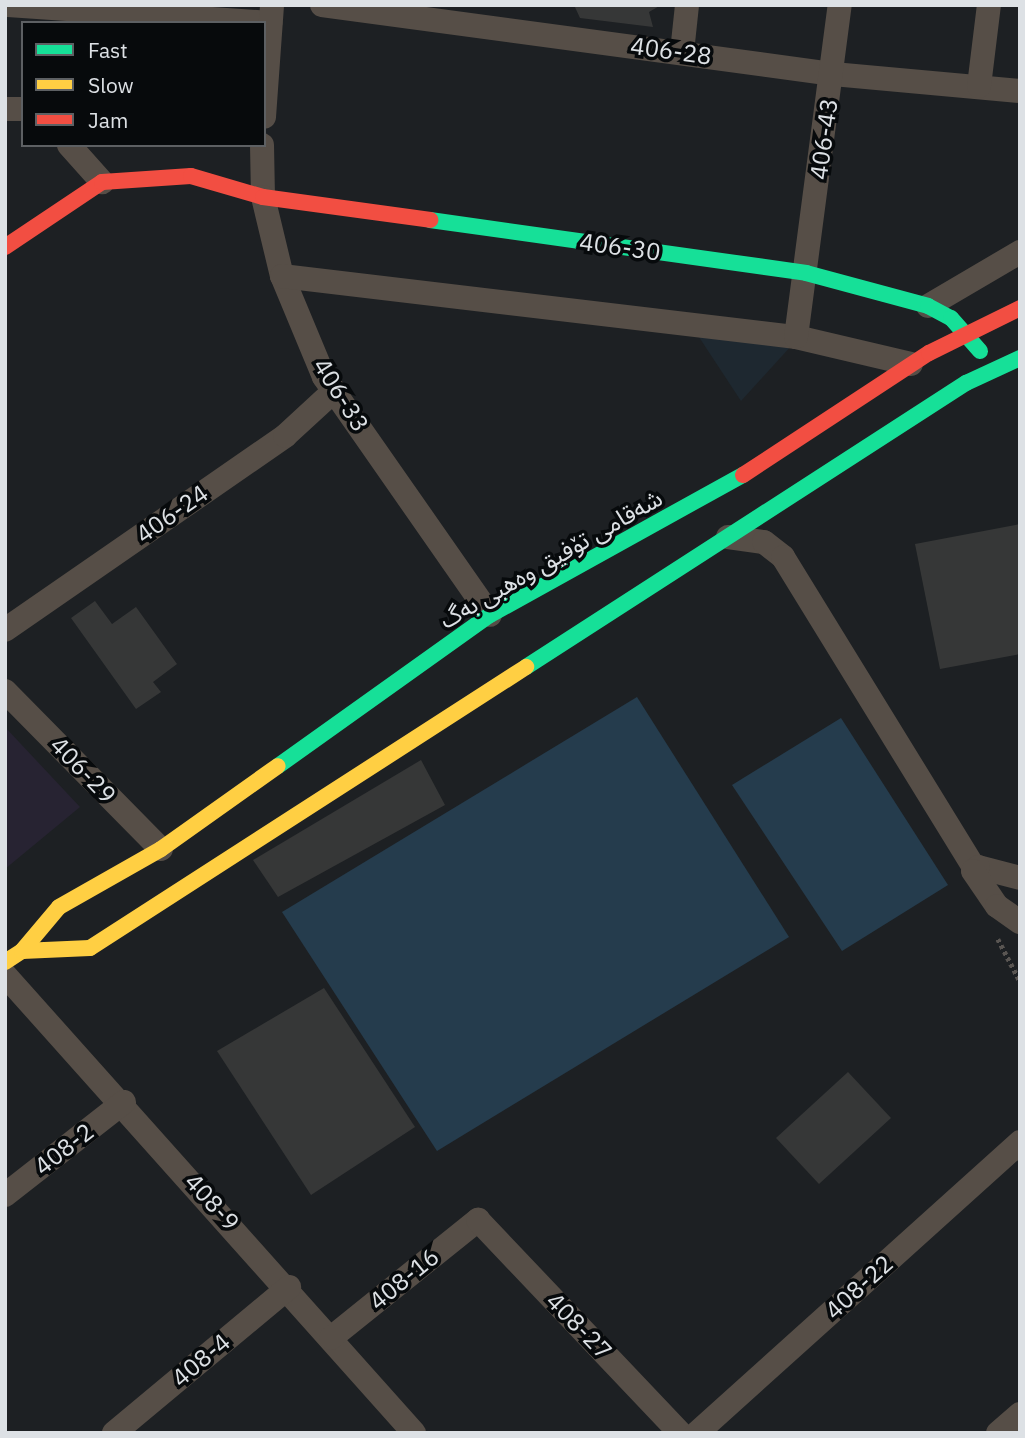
<!DOCTYPE html>
<meta charset="utf-8">
<style>
body{margin:0}
#map{position:relative;width:1025px;height:1438px;overflow:hidden;background:#1d2023;font-family:"IBM Plex Sans","Noto Sans Arabic",sans-serif}
div>[style]{position:absolute}
[style*='--x']{left:calc(var(--x)*1px);top:calc(var(--y)*1px);width:calc(var(--w)*1px);rotate:calc(var(--a)*1deg)}
.industrial>*{inset:0;background:#272332}
.built>*{inset:0;background:#1e2830}
.green>*{inset:0;background:#253c4d}
.building>*{inset:0;background:#363737}
.path>*{height:4.5px;margin-top:-2.25px;transform-origin:0;background:repeating-linear-gradient(90deg,#595552 0 3.5px,transparent 0 7px)}
.street>*{height:24px;margin:-12px;padding:0 12px;transform-origin:12px;border-radius:12px;background:#564e47}
.fast>*{height:16px;margin:-8px;padding:0 8px;transform-origin:8px;border-radius:8px;background:#16e098}
.slow>*{height:16px;margin:-8px;padding:0 8px;transform-origin:8px;border-radius:8px;background:#ffcf43}
.jam>*{height:16px;margin:-8px;padding:0 8px;transform-origin:8px;border-radius:8px;background:#f24e42}
span{translate:-50% -50%;white-space:nowrap;text-align:center;line-height:1.15;-webkit-text-stroke:7px #070a0c;paint-order:stroke}
.street-label{font-size:24px;color:#dde1e5}
.frame{position:absolute;inset:0;border:7px solid #dde1e5;pointer-events:none}
.legend{position:absolute;left:21px;top:21px;width:245px;height:126px;box-sizing:border-box;background:#070a0c;border:2px solid #5d6063;margin:0;padding:9px 12px;list-style:none;font-size:21px;color:#dde1e5}
.legend li{display:flex;align-items:center;gap:14px;height:35px}
.legend b{width:35px;border:2px solid #5d6063}
</style>
<div id="map">
<div class="industrial">
<div style="clip-path:polygon(5px 727px,80px 807px,5px 869px)"></div>
</div>
<div class="built">
<div style="clip-path:polygon(695px 331px,792px 345px,741px 401px)"></div>
</div>
<div class="green">
<div style="clip-path:polygon(637px 697px,789px 937px,437px 1151px,282px 912px)"></div>
<div style="clip-path:polygon(841px 718px,948px 885px,842px 951px,732px 785px)"></div>
</div>
<div class="building">
<div style="clip-path:polygon(574px 5px,661px 5px,649px 12px,653px 27px,580px 18px)"></div>
<div style="clip-path:polygon(1020px 524px,1020px 654px,940px 669px,915px 544px)"></div>
<div style="clip-path:polygon(95px 601px,112px 624px,136px 607px,177px 664px,153px 682px,161px 692px,136px 709px,71px 618px)"></div>
<div style="clip-path:polygon(421px 760px,445px 805px,278px 897px,253px 860px)"></div>
<div style="clip-path:polygon(324px 988px,415px 1127px,311px 1195px,217px 1051px)"></div>
<div style="clip-path:polygon(848px 1072px,891px 1118px,819px 1184px,776px 1138px)"></div>
</div>
<div class="path">
<div style="--x:998;--y:939;--w:47;--a:62.4"></div>
</div>
<div class="street">
<div style="--x:8;--y:5;--w:263;--a:3.9"></div>
<div style="--x:322;--y:5;--w:516;--a:7.69"></div>
<div style="--x:833;--y:74;--w:188;--a:5.2"></div>
<div style="--x:682;--y:52;--w:47;--a:-83.9"></div>
<div style="--x:979;--y:86;--w:82;--a:-83"></div>
<div style="--x:5;--y:109;--w:18;--a:0"></div>
<div style="--x:264;--y:117;--w:112;--a:-85.9"></div>
<div style="--x:69;--y:145;--w:50;--a:48.3"></div>
<div style="--x:262;--y:145;--w:52;--a:88.9"></div>
<div style="--x:263;--y:197;--w:81;--a:76.5"></div>
<div style="--x:282;--y:276;--w:109;--a:67.4"></div>
<div style="--x:324;--y:377;--w:290;--a:55.1"></div>
<div style="--x:282;--y:276;--w:518;--a:6.77"></div>
<div style="--x:796;--y:337;--w:118;--a:13.2"></div>
<div style="--x:928;--y:306;--w:107;--a:-30.4"></div>
<div style="--x:796;--y:337;--w:335;--a:-82.5"></div>
<div style="--x:728;--y:537;--w:36;--a:8"></div>
<div style="--x:764;--y:542;--w:24;--a:38"></div>
<div style="--x:783;--y:557;--w:366;--a:58.4"></div>
<div style="--x:5;--y:630;--w:341;--a:-34.7"></div>
<div style="--x:285;--y:436;--w:67;--a:-42.6"></div>
<div style="--x:5;--y:691;--w:222;--a:45.4"></div>
<div style="--x:1020;--y:878;--w:43;--a:-165.3"></div>
<div style="--x:978;--y:867;--w:6;--a:141"></div>
<div style="--x:973;--y:871;--w:42;--a:55.6"></div>
<div style="--x:997;--y:906;--w:28;--a:35"></div>
<div style="--x:5;--y:975;--w:614;--a:48.23"></div>
<div style="--x:5;--y:1195;--w:151;--a:-38"></div>
<div style="--x:331;--y:1338;--w:189;--a:-38.8"></div>
<div style="--x:478;--y:1220;--w:294;--a:46.5"></div>
<div style="--x:114;--y:1433;--w:228;--a:-39.8"></div>
<div style="--x:697;--y:1433;--w:435;--a:-42"></div>
<div style="--x:998;--y:1433;--w:29;--a:-41"></div>
</div>
<div class="fast">
<div style="--x:430;--y:220;--w:380;--a:8"></div>
<div style="--x:806;--y:273;--w:126;--a:15.1"></div>
<div style="--x:928;--y:306;--w:26;--a:28"></div>
<div style="--x:951;--y:318;--w:44;--a:48.7"></div>
<div style="--x:526;--y:667;--w:524;--a:-32.84"></div>
<div style="--x:966;--y:383;--w:60;--a:-24.8"></div>
<div style="--x:278;--y:766;--w:260;--a:-35.5"></div>
<div style="--x:490;--y:615;--w:289;--a:-29"></div>
</div>
<div class="slow">
<div style="--x:22;--y:951;--w:68;--a:-2.5"></div>
<div style="--x:90;--y:948;--w:519;--a:-32.8"></div>
<div style="--x:5;--y:962;--w:20;--a:-33"></div>
<div style="--x:22;--y:951;--w:57;--a:-49.9"></div>
<div style="--x:59;--y:907;--w:117;--a:-29.6"></div>
<div style="--x:161;--y:849;--w:143;--a:-35.4"></div>
</div>
<div class="jam">
<div style="--x:5;--y:247;--w:117;--a:-33.8"></div>
<div style="--x:102;--y:182;--w:89;--a:-3.9"></div>
<div style="--x:191;--y:176;--w:75;--a:16.3"></div>
<div style="--x:263;--y:197;--w:169;--a:7.8"></div>
<div style="--x:743;--y:475;--w:222;--a:-33.3"></div>
<div style="--x:929;--y:353;--w:102;--a:-26.3"></div>
</div>
<div class="street-label">
<span style="left:671px;top:51px;rotate:8deg">406-28</span>
<span style="left:824px;top:139px;rotate:-82deg">406-43</span>
<span style="left:620px;top:247px;rotate:8deg">406-30</span>
<span style="left:341px;top:395px;rotate:58deg">406-33</span>
<span style="left:172px;top:514px;rotate:-35deg">406-24</span>
<span style="left:551px;top:559px;rotate:-30deg">شەقامی تۆفیق وەهبی بەگ</span>
<span style="left:83px;top:770px;rotate:46deg">406-29</span>
<span style="left:64px;top:1149px;rotate:-38deg">408-2</span>
<span style="left:212px;top:1202px;rotate:48deg">408-9</span>
<span style="left:404px;top:1279px;rotate:-39deg">408-16</span>
<span style="left:859px;top:1287px;rotate:-42deg">408-22</span>
<span style="left:579px;top:1326px;rotate:46deg">408-27</span>
<span style="left:201px;top:1360px;rotate:-40deg">408-4</span>
</div>
<div class="frame"></div>
<ul class="legend">
<li><b style="height:9px;background:#16e098"></b>Fast</li>
<li><b style="height:9px;background:#ffcf43"></b>Slow</li>
<li><b style="height:9px;background:#f24e42"></b>Jam</li>
</ul>
</div>
